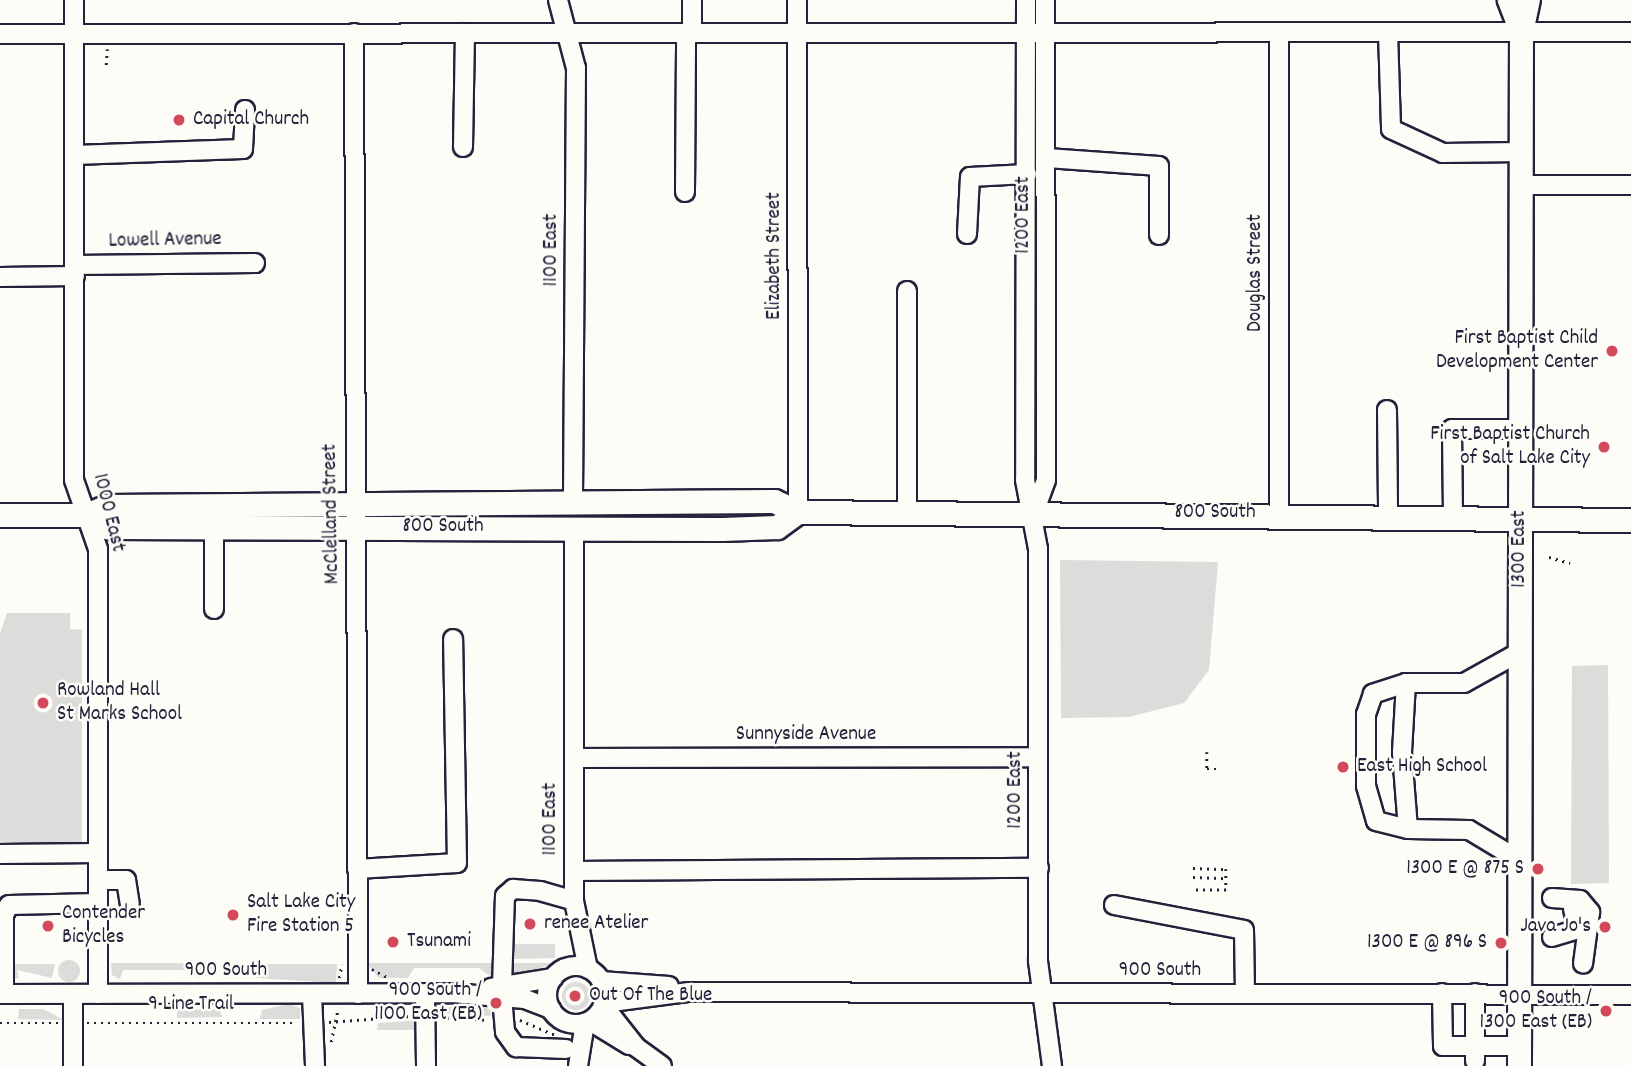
<!DOCTYPE html>
<style>
body{margin:0}
#map{position:relative;width:1631px;height:1066px;overflow:hidden;background:#fdfcf7;font-family:Dekko,sans-serif}
div>[style]{position:absolute}
[style*='--x']{left:calc(var(--x)*1px);top:calc(var(--y)*1px);width:calc(var(--w)*1px);rotate:calc(var(--a)*1deg)}
.green>*{inset:0;background:#dddcdb}
.round{border-radius:50%}
.path>*{height:2.5px;margin-top:-1.25px;transform-origin:0;background:repeating-linear-gradient(90deg,#22223b 0 2px,transparent 0 7px)}
.roads{filter:drop-shadow(2px 0 #22223b) drop-shadow(-2px 0 #22223b) drop-shadow(0 2px #22223b) drop-shadow(0 -2px #22223b)}
.minor>*{height:18px;margin:-9px;padding:0 9px;transform-origin:9px;border-radius:9px;background:#fdfcf7}
.minor>.ring{margin:-9px;padding:0;box-sizing:content-box;background:none;border:18px solid #fdfcf7;border-radius:50%}
.major>*{height:23px;margin:-11.5px;padding:0 11.5px;transform-origin:11.5px;border-radius:11.5px;background:#fdfcf7}
.dots>*{width:19px;height:19px;translate:-50% -50%;box-sizing:border-box;border:4px solid #fdfcf7;border-radius:50%}
span{translate:-50% -50%;white-space:nowrap;text-align:center;line-height:1.15;-webkit-text-stroke:5px #fdfcf7;paint-order:stroke}
.poi-label{font-size:21px;color:#22223b}
.left{translate:0 -50%;text-align:left}
.right{translate:-100% -50%;text-align:right}
.street-label{font-size:21px;color:#22223b}
</style>
<div id="map">
<div class="green">
<div style="clip-path:polygon(1034px 234px,1038px 234px,1036px 473px,1034px 471px)"></div>
<div style="clip-path:polygon(1060px 560px,1218px 562px,1209px 670px,1184px 703px,1129px 717px,1061px 718px)"></div>
<div style="clip-path:polygon(7px 613px,70px 613px,70px 629px,82px 630px,82px 846px,0 845px,0 633px)"></div>
<div style="clip-path:polygon(1608px 665px,1609px 883px,1571px 884px,1572px 666px)"></div>
<div style="clip-path:polygon(512px 944px,555px 944px,555px 958px,512px 959px)"></div>
<div class="round" style="left:58px;top:960px;width:22px;height:22px"></div>
<div style="clip-path:polygon(111px 963px,216px 963px,216px 973px,198px 978px,190px 970px,123px 970px,120px 979px,112px 975px)"></div>
<div style="clip-path:polygon(366px 963px,493px 963px,493px 978px,479px 968px,414px 968px,408px 978px,379px 978px)"></div>
<div style="clip-path:polygon(512px 963px,555px 963px,513px 978px)"></div>
<div style="clip-path:polygon(10px 964px,55px 964px,52px 978px,17px 970px,19px 978px,11px 979px)"></div>
<div style="clip-path:polygon(254px 964px,337px 964px,336px 983px,256px 978px)"></div>
<div class="round" style="left:562px;top:982px;width:28px;height:28px"></div>
<div style="clip-path:polygon(491px 1002px,491px 1016px,428px 1013px,428px 1010px)"></div>
<div style="clip-path:polygon(289px 1004px,300px 1008px,300px 1019px,260px 1019px,262px 1010px)"></div>
<div style="clip-path:polygon(43px 1009px,64px 1020px,18px 1019px,19px 1009px)"></div>
<div style="clip-path:polygon(220px 1009px,222px 1017px,177px 1018px,177px 1010px)"></div>
<div style="clip-path:polygon(420px 1020px,420px 1030px,377px 1030px,378px 1023px)"></div>
</div>
<div class="path">
<div style="--x:106;--y:65;--w:16;--a:-86"></div>
<div style="--x:1549;--y:557;--w:22;--a:16"></div>
<div style="--x:1207;--y:752;--w:17;--a:90"></div>
<div style="--x:1207;--y:769;--w:13;--a:0"></div>
<div style="--x:1193;--y:868;--w:33;--a:2"></div>
<div style="--x:1226;--y:869;--w:21;--a:90"></div>
<div style="--x:1226;--y:890;--w:33;--a:180"></div>
<div style="--x:1193;--y:877;--w:33;--a:2"></div>
<div style="--x:372;--y:969;--w:17;--a:28"></div>
<div style="--x:339;--y:978;--w:14;--a:-78"></div>
<div style="--x:440;--y:1017;--w:49;--a:3.5"></div>
<div style="--x:520;--y:1020;--w:38;--a:23"></div>
<div style="--x:329;--y:1022;--w:80;--a:-4.3"></div>
<div style="--x:0;--y:1023;--w:60;--a:0"></div>
<div style="--x:87;--y:1023;--w:210;--a:0"></div>
<div style="--x:331;--y:1042;--w:34;--a:-78"></div>
</div>
<div class="roads">
<div class="minor">
<div style="--x:74;--y:0;--w:480;--a:90"></div>
<div style="--x:74;--y:480;--w:73;--a:70.8"></div>
<div style="--x:98;--y:549;--w:445;--a:90"></div>
<div style="--x:558;--y:0;--w:70;--a:75.2"></div>
<div style="--x:576;--y:68;--w:435;--a:90.4"></div>
<div style="--x:692;--y:0;--w:33;--a:90"></div>
<div style="--x:797;--y:0;--w:512;--a:89.89"></div>
<div style="--x:1026;--y:0;--w:480;--a:90.1"></div>
<div style="--x:1025;--y:480;--w:70;--a:79.3"></div>
<div style="--x:1038;--y:549;--w:412;--a:90"></div>
<div style="--x:1038;--y:961;--w:106;--a:82.4"></div>
<div style="--x:1279;--y:32;--w:481;--a:90"></div>
<div style="--x:1388;--y:32;--w:97;--a:88.2"></div>
<div style="--x:1391;--y:129;--w:57;--a:24.8"></div>
<div style="--x:1443;--y:153;--w:79;--a:-0.7"></div>
<div style="--x:354;--y:33;--w:961;--a:89.76"></div>
<div style="--x:0;--y:34;--w:1631;--a:-0.07"></div>
<div style="--x:463;--y:147;--w:114;--a:-89"></div>
<div style="--x:74;--y:155;--w:169;--a:-2"></div>
<div style="--x:243;--y:149;--w:39;--a:-87"></div>
<div style="--x:1047;--y:158;--w:112;--a:4.1"></div>
<div style="--x:1159;--y:166;--w:69;--a:90"></div>
<div style="--x:1522;--y:185;--w:109;--a:0"></div>
<div style="--x:685;--y:192;--w:159;--a:-89.6"></div>
<div style="--x:967;--y:234;--w:57;--a:-87"></div>
<div style="--x:970;--y:177;--w:57;--a:-3"></div>
<div style="--x:75;--y:265;--w:180;--a:-0.6"></div>
<div style="--x:0;--y:277;--w:75;--a:-0.8"></div>
<div style="--x:907;--y:291;--w:222;--a:90"></div>
<div style="--x:1387;--y:410;--w:104;--a:89.4"></div>
<div style="--x:1034;--y:513;--w:35;--a:-70"></div>
<div style="--x:1046;--y:480;--w:480;--a:-90.1"></div>
<div style="--x:1453;--y:514;--w:85;--a:-90.7"></div>
<div style="--x:1452;--y:429;--w:69;--a:0"></div>
<div style="--x:214;--y:527;--w:82;--a:90"></div>
<div style="--x:574;--y:527;--w:374;--a:90"></div>
<div style="--x:574;--y:901;--w:69;--a:78.4"></div>
<div style="--x:1406;--y:683;--w:35;--a:162"></div>
<div style="--x:1373;--y:694;--w:21;--a:109"></div>
<div style="--x:1366;--y:714;--w:72;--a:90"></div>
<div style="--x:1366;--y:786;--w:36;--a:74"></div>
<div style="--x:1376;--y:821;--w:33;--a:14"></div>
<div style="--x:574;--y:758;--w:464;--a:-0.1"></div>
<div style="--x:0;--y:854;--w:98;--a:-0.6"></div>
<div style="--x:1519;--y:860;--w:58;--a:-149"></div>
<div style="--x:1469;--y:830;--w:61;--a:-179.1"></div>
<div style="--x:1408;--y:829;--w:77;--a:-94.5"></div>
<div style="--x:1402;--y:752;--w:69;--a:-86.7"></div>
<div style="--x:1406;--y:683;--w:58;--a:0"></div>
<div style="--x:1464;--y:683;--w:64;--a:-29"></div>
<div style="--x:357;--y:869;--w:100;--a:-3.4"></div>
<div style="--x:457;--y:863;--w:224;--a:-91"></div>
<div style="--x:574;--y:871;--w:465;--a:-0.4"></div>
<div style="--x:98;--y:880;--w:28;--a:0"></div>
<div style="--x:126;--y:880;--w:24;--a:81"></div>
<div style="--x:1552;--y:898;--w:28;--a:4"></div>
<div style="--x:1580;--y:900;--w:16;--a:50"></div>
<div style="--x:1590;--y:912;--w:52;--a:97.7"></div>
<div style="--x:1114;--y:905;--w:132;--a:10.9"></div>
<div style="--x:1244;--y:930;--w:63;--a:89.1"></div>
<div style="--x:1552;--y:937;--w:27;--a:-17"></div>
<div style="--x:1578;--y:929;--w:21;--a:-104"></div>
<div class="ring" style="left:547px;top:966px;width:40px;height:40px"></div>
<div style="--x:601;--y:981;--w:68;--a:4.2"></div>
<div style="--x:502;--y:986;--w:90;--a:-88.1"></div>
<div style="--x:505;--y:896;--w:11;--a:-41"></div>
<div style="--x:513;--y:889;--w:27;--a:4"></div>
<div style="--x:540;--y:891;--w:35;--a:16"></div>
<div style="--x:491;--y:988;--w:63;--a:-9.2"></div>
<div style="--x:425;--y:993;--w:73;--a:89.2"></div>
<div style="--x:1442;--y:993;--w:53;--a:88.9"></div>
<div style="--x:1443;--y:1046;--w:76;--a:0"></div>
<div style="--x:1475;--y:993;--w:68;--a:90"></div>
<div style="--x:0;--y:994;--w:452;--a:-0.1"></div>
<div style="--x:452;--y:993;--w:73;--a:4.7"></div>
<div style="--x:525;--y:999;--w:28;--a:21"></div>
<div style="--x:4;--y:994;--w:79;--a:-90"></div>
<div style="--x:4;--y:915;--w:11;--a:-63"></div>
<div style="--x:9;--y:905;--w:89;--a:-1.3"></div>
<div style="--x:73;--y:994;--w:72;--a:90"></div>
<div style="--x:312;--y:994;--w:72;--a:87.6"></div>
<div style="--x:502;--y:997;--w:35;--a:85"></div>
<div style="--x:505;--y:1032;--w:19;--a:54"></div>
<div style="--x:516;--y:1047;--w:50;--a:2.3"></div>
<div style="--x:604;--y:1003;--w:86;--a:-7.4"></div>
<div style="--x:689;--y:992;--w:942;--a:0.18"></div>
<div style="--x:603;--y:1005;--w:53;--a:51.8"></div>
<div style="--x:636;--y:1047;--w:32;--a:36"></div>
<div style="--x:590;--y:1021;--w:46;--a:31.6"></div>
<div style="--x:578;--y:1066;--w:44;--a:-80.8"></div>
</div>
<div class="major">
<div style="--x:1509;--y:0;--w:34;--a:69"></div>
<div style="--x:0;--y:515;--w:86;--a:0"></div>
<div style="--x:86;--y:515;--w:23;--a:-23"></div>
<div style="--x:107;--y:506;--w:667;--a:-0.43"></div>
<div style="--x:774;--y:501;--w:26;--a:25"></div>
<div style="--x:798;--y:512;--w:833;--a:0.55"></div>
<div style="--x:86;--y:515;--w:25;--a:29"></div>
<div style="--x:108;--y:527;--w:614;--a:0.19"></div>
<div style="--x:722;--y:529;--w:55;--a:-2.1"></div>
<div style="--x:777;--y:527;--w:26;--a:-36"></div>
<div style="--x:1519;--y:1066;--w:1034;--a:-89.89"></div>
<div style="--x:1521;--y:32;--w:33;--a:-78"></div>
</div>
</div>
<div class="dots">
<div style="left:179px;top:120px;background:#d1495b"></div>
<div style="left:1612px;top:351px;background:#d1495b"></div>
<div style="left:1604px;top:447px;background:#d1495b"></div>
<div style="left:43px;top:703px;background:#d1495b"></div>
<div style="left:1343px;top:767px;background:#d1495b"></div>
<div style="left:1538px;top:869px;background:#d1495b"></div>
<div style="left:233px;top:915px;background:#d1495b"></div>
<div style="left:530px;top:924px;background:#d1495b"></div>
<div style="left:48px;top:926px;background:#d1495b"></div>
<div style="left:1605px;top:927px;background:#d1495b"></div>
<div style="left:393px;top:942px;background:#d1495b"></div>
<div style="left:1501px;top:943px;background:#d1495b"></div>
<div style="left:575px;top:996px;background:#d1495b"></div>
<div style="left:496px;top:1003px;background:#d1495b"></div>
<div style="left:1606px;top:1011px;background:#d1495b"></div>
</div>
<div class="poi-label">
<span class="left" style="left:193px;top:120px">Capital Church</span>
<span class="right" style="left:1598px;top:351px">First Baptist Child<br>Development Center</span>
<span class="right" style="left:1590px;top:447px">First Baptist Church<br>of Salt Lake City</span>
<span class="left" style="left:57px;top:703px">Rowland Hall<br>St Marks School</span>
<span class="left" style="left:1357px;top:767px">East High School</span>
<span class="right" style="left:1524px;top:869px">1300 E @ 875 S</span>
<span class="left" style="left:247px;top:915px">Salt Lake City<br>Fire Station 5</span>
<span class="left" style="left:62px;top:926px">Contender<br>Bicycles</span>
<span class="left" style="left:544px;top:924px">renee Atelier</span>
<span class="right" style="left:1591px;top:927px">Java Jo's</span>
<span class="left" style="left:407px;top:942px">Tsunami</span>
<span class="right" style="left:1487px;top:943px">1300 E @ 896 S</span>
<span class="right" style="left:482px;top:1003px">900 South /<br>1100 East (EB)</span>
<span class="left" style="left:589px;top:996px">Out Of The Blue</span>
<span class="right" style="left:1592px;top:1011px">900 South /<br>1300 East (EB)</span>
</div>
<div class="street-label">
<span style="left:1024px;top:215px;rotate:-90deg">1200 East</span>
<span style="left:165px;top:241px;rotate:-1deg">Lowell Avenue</span>
<span style="left:552px;top:250px;rotate:-90deg">1100 East</span>
<span style="left:775px;top:256px;rotate:-90deg">Elizabeth Street</span>
<span style="left:1256px;top:273px;rotate:-90deg">Douglas Street</span>
<span style="left:108px;top:513px;rotate:76deg">1000 East</span>
<span style="left:1215px;top:513px">800 South</span>
<span style="left:332px;top:514px;rotate:-91deg">McClelland Street</span>
<span style="left:443px;top:527px">800 South</span>
<span style="left:1520px;top:549px;rotate:-90deg">1300 East</span>
<span style="left:806px;top:735px">Sunnyside Avenue</span>
<span style="left:1016px;top:790px;rotate:-90deg">1200 East</span>
<span style="left:551px;top:819px;rotate:-90deg">1100 East</span>
<span style="left:226px;top:971px">900 South</span>
<span style="left:1160px;top:971px">900 South</span>
<span style="left:191px;top:1005px">9 Line Trail</span>
</div>
</div>
